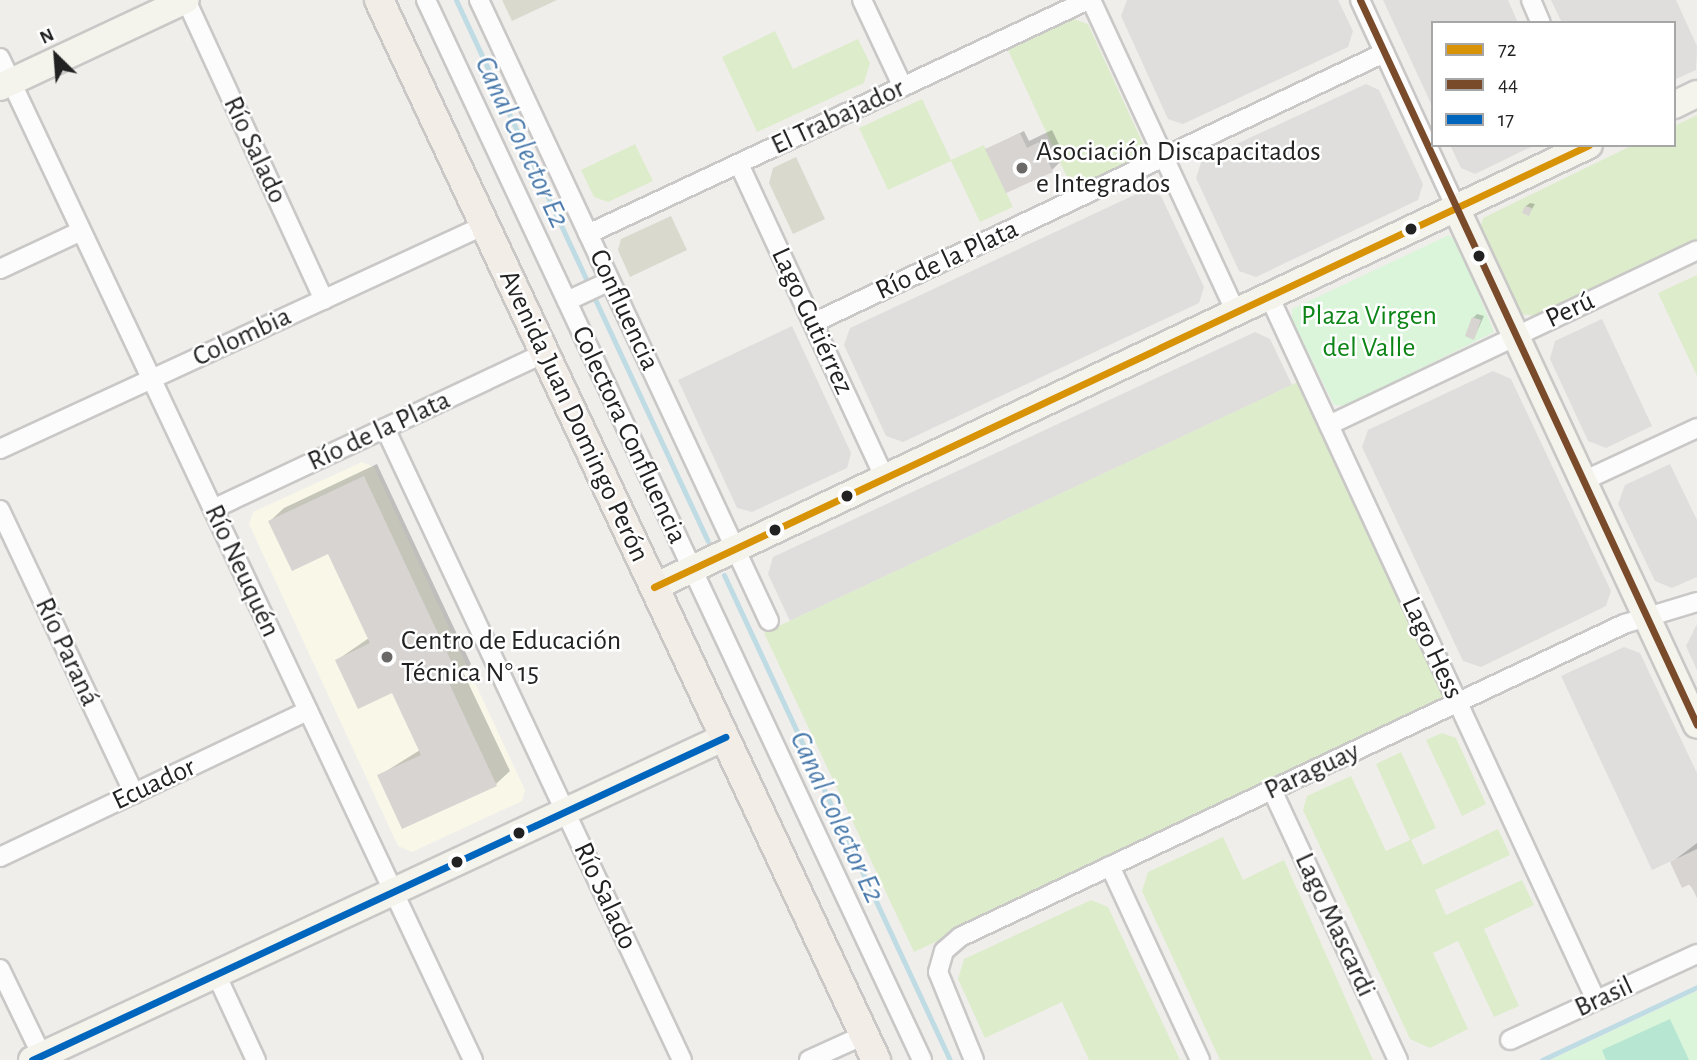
<!DOCTYPE html>
<meta charset="utf-8">
<style>
body{margin:0}
#map{position:relative;width:1697px;height:1060px;overflow:hidden;background:#f0eeeb;font-family:"Alegreya Sans",sans-serif}
div>[style]{position:absolute}
[style*='--x']{left:calc(var(--x)*1px);top:calc(var(--y)*1px);width:calc(var(--w)*1px);rotate:calc(var(--a)*1deg)}
.residential>*{inset:0;background:#dfdedc}
.education>*{inset:0;background:#f8f7e8}
.construction>*{inset:0;background:#d9d9cd}
.grass>*{inset:0;background:#ddeccb}
.park>*{inset:0;background:#daf5da}
.pitch>*{inset:0;background:#b7e6d2}
.shadow>*{inset:0;background:#0003}
.stream>*{height:5px;margin:-2.5px;padding:0 2.5px;transform-origin:2.5px;border-radius:2.5px;background:#bfdbe3}
.building>*{inset:0;background:#d7d4d2}
.roads{filter:drop-shadow(2px 0 #c9c8c7) drop-shadow(-2px 0 #c9c8c7) drop-shadow(0 2px #c9c8c7) drop-shadow(0 -2px #c9c8c7)}
.street>*{height:18px;margin:-9px;padding:0 9px;transform-origin:9px;border-radius:9px;background:#fdfcfc}
.secondary>*{height:26px;margin:-13px;padding:0 13px;transform-origin:13px;border-radius:13px;background:#f4f4ed}
.primary>*{height:28px;margin:-14px;padding:0 14px;transform-origin:14px;border-radius:14px;background:#f3ede7}
.bus-1>*{height:7px;margin:-3.5px;padding:0 3.5px;transform-origin:3.5px;border-radius:3.5px;background:#d79205}
.bus-2>*{height:7px;margin:-3.5px;padding:0 3.5px;transform-origin:3.5px;border-radius:3.5px;background:#7a4b2a}
.bus-3>*{height:7px;margin:-3.5px;padding:0 3.5px;transform-origin:3.5px;border-radius:3.5px;background:#0065bd}
.dots>*{width:19px;height:19px;translate:-50% -50%;box-sizing:border-box;border:4px solid #fff;border-radius:50%}
span{translate:-50% -50%;white-space:nowrap;text-align:center;line-height:1.15;-webkit-text-stroke:5px #fff;paint-order:stroke}
.street-label{font-size:28px;color:#222}
.poi-label{font-size:28px;color:#222}
.left{translate:0 -50%;text-align:left}
.park-label{font-size:28px;color:#0c8416}
.water-label{font-size:30px;color:#4a7aab;font-style:italic}
.legend{position:absolute;left:1431px;top:21px;width:245px;height:126px;box-sizing:border-box;background:#fff;border:2px solid #a7a7a7;margin:0;padding:9px 12px;list-style:none;font-size:21px;color:#222}
.legend li{display:flex;align-items:center;gap:14px;height:35px}
.legend b{width:35px;border:2px solid #a7a7a7}
.north{position:absolute;left:21px;top:21px;width:70px;height:70px;-webkit-text-stroke:5px #fff;paint-order:stroke;rotate:335deg;font-size:19px;font-weight:700;line-height:28px;text-align:center;color:#222}
.north::after{content:'';display:block;margin:auto;width:24px;height:32px;background:#222;clip-path:polygon(50% 0,100% 100%,50% 72%,0 100%)}
</style>
<div id="map">
<div class="residential">
<div style="clip-path:polygon(1127px 0,1338px 0,1353px 31px,1348px 47px,1183px 124px,1168px 119px,1121px 16px)"></div>
<div style="clip-path:polygon(1383px 0,1508px 0,1518px 23px,1433px 23px,1433px 108px)"></div>
<div style="clip-path:polygon(1551px 0,1676px 0,1697px 46px,1696px 70px,1674px 80px,1674px 23px,1562px 23px)"></div>
<div style="clip-path:polygon(1366px 84px,1379px 90px,1423px 184px,1418px 200px,1256px 277px,1239px 271px,1196px 178px,1202px 160px)"></div>
<div style="clip-path:polygon(1450px 145px,1535px 145px,1475px 174px,1461px 168px)"></div>
<div style="clip-path:polygon(1145px 190px,1161px 196px,1204px 287px,1199px 303px,903px 442px,886px 436px,844px 345px,850px 328px)"></div>
<div style="clip-path:polygon(1602px 319px,1652px 426px,1606px 448px,1588px 441px,1550px 359px,1555px 341px)"></div>
<div style="clip-path:polygon(792px 326px,851px 453px,847px 468px,752px 512px,737px 508px,678px 380px)"></div>
<div style="clip-path:polygon(1255px 332px,1270px 339px,1292px 385px,790px 621px,768px 574px,773px 557px)"></div>
<div style="clip-path:polygon(1493px 371px,1511px 379px,1611px 591px,1606px 606px,1481px 667px,1463px 661px,1362px 447px,1368px 430px)"></div>
<div style="clip-path:polygon(1670px 464px,1697px 520px,1697px 577px,1672px 588px,1655px 581px,1618px 504px,1625px 485px)"></div>
<div style="clip-path:polygon(1697px 624px,1697px 670px,1686px 646px)"></div>
<div style="clip-path:polygon(1624px 647px,1640px 653px,1697px 773px,1697px 849px,1652px 870px,1561px 676px)"></div>
</div>
<div class="education">
<div style="clip-path:polygon(362px 462px,374px 467px,525px 790px,522px 801px,412px 852px,398px 846px,249px 524px,253px 512px)"></div>
</div>
<div class="construction">
<div style="clip-path:polygon(502px 0,557px 0,512px 21px)"></div>
<div style="clip-path:polygon(796px 157px,825px 219px,793px 234px,769px 183px,773px 168px)"></div>
<div style="clip-path:polygon(671px 216px,687px 250px,630px 277px,618px 250px,621px 239px)"></div>
</div>
<div class="grass">
<div style="clip-path:polygon(1071px 18px,1088px 24px,1144px 146px,1137px 160px,1073px 190px,1007px 48px)"></div>
<div style="clip-path:polygon(775px 31px,793px 69px,858px 39px,870px 63px,864px 83px,757px 132px,722px 57px)"></div>
<div style="clip-path:polygon(922px 99px,951px 160px,984px 145px,1013px 207px,980px 222px,951px 161px,888px 190px,859px 128px)"></div>
<div style="clip-path:polygon(1697px 115px,1697px 239px,1534px 316px,1520px 314px,1480px 228px,1483px 218px,1633px 145px,1674px 145px,1674px 126px)"></div>
<div style="clip-path:polygon(635px 144px,653px 181px,608px 202px,594px 197px,581px 170px)"></div>
<div style="clip-path:polygon(1697px 275px,1697px 376px,1658px 293px)"></div>
<div style="clip-path:polygon(1300px 381px,1450px 700px,914px 952px,764px 633px)"></div>
<div style="clip-path:polygon(1442px 733px,1456px 738px,1486px 804px,1462px 816px,1426px 740px)"></div>
<div style="clip-path:polygon(1401px 752px,1436px 828px,1411px 840px,1423px 865px,1498px 829px,1510px 855px,1435px 890px,1446px 915px,1522px 880px,1534px 905px,1484px 929px,1519px 1006px,1494px 1017px,1458px 941px,1433px 953px,1468px 1029px,1430px 1048px,1410px 1039px,1303px 810px,1307px 796px,1351px 776px,1386px 851px,1410px 840px,1376px 764px)"></div>
<div style="clip-path:polygon(1223px 837px,1243px 880px,1284px 860px,1373px 1060px,1220px 1060px,1142px 891px,1148px 872px)"></div>
<div style="clip-path:polygon(1091px 900px,1108px 907px,1180px 1060px,1089px 1060px,1062px 1002px,985px 1038px,958px 979px,964px 959px)"></div>
</div>
<div class="park">
<div style="clip-path:polygon(1449px 235px,1458px 243px,1494px 332px,1345px 406px,1334px 405px,1292px 320px,1292px 309px)"></div>
<div style="clip-path:polygon(1697px 991px,1697px 1060px,1550px 1060px)"></div>
</div>
<div class="pitch">
<div style="clip-path:polygon(1670px 1019px,1689px 1060px,1606px 1060px,1602px 1050px)"></div>
</div>
<div class="shadow">
<div style="clip-path:polygon(1052px 130px,1065px 157px,1052px 170px,987px 149px,1024px 131px,1029px 141px)"></div>
<div style="clip-path:polygon(1530px 203px,1535px 204px,1529px 214px,1526px 206px)"></div>
<div style="clip-path:polygon(1477px 314px,1484px 316px,1474px 338px,1473px 318px)"></div>
<div style="clip-path:polygon(377px 464px,471px 664px,463px 672px,510px 771px,496px 784px,403px 826px,380px 775px,420px 750px,392px 691px,337px 660px,369px 638px,329px 551px,270px 521px,284px 508px)"></div>
<div style="clip-path:polygon(1697px 843px,1697px 894px,1672px 862px)"></div>
</div>
<div class="stream">
<div style="--x:456;--y:0;--w:312;--a:65"></div>
<div style="--x:594;--y:297;--w:269;--a:65"></div>
<div style="--x:724;--y:575;--w:535;--a:65.02"></div>
<div style="--x:1542;--y:1060;--w:171;--a:-25.2"></div>
</div>
<div class="building">
<div style="clip-path:polygon(1020px 133px,1027px 148px,1039px 142px,1053px 172px,1006px 193px,985px 149px)"></div>
<div style="clip-path:polygon(1525px 206px,1532px 208px,1529px 216px,1522px 213px)"></div>
<div style="clip-path:polygon(1472px 317px,1481px 320px,1474px 340px,1465px 336px)"></div>
<div style="clip-path:polygon(364px 476px,459px 678px,449px 683px,497px 786px,402px 829px,377px 775px,421px 755px,392px 693px,358px 709px,335px 660px,370px 643px,328px 554px,292px 571px,268px 521px)"></div>
<div style="clip-path:polygon(1697px 849px,1697px 898px,1690px 884px,1682px 888px,1670px 862px)"></div>
</div>
<div class="roads">
<div class="street">
<div style="--x:186;--y:0;--w:330;--a:65.3"></div>
<div style="--x:426;--y:0;--w:1170;--a:64.92"></div>
<div style="--x:479;--y:0;--w:685;--a:64.97"></div>
<div style="--x:862;--y:0;--w:96;--a:64.8"></div>
<div style="--x:1091;--y:0;--w:344;--a:65.1"></div>
<div style="--x:1360;--y:0;--w:229;--a:65.2"></div>
<div style="--x:1531;--y:0;--w:25;--a:67"></div>
<div style="--x:0;--y:58;--w:1108;--a:64.73"></div>
<div style="--x:739;--y:164;--w:346;--a:65.1"></div>
<div style="--x:588;--y:234;--w:552;--a:-25.08"></div>
<div style="--x:0;--y:269;--w:89;--a:-25.1"></div>
<div style="--x:1269;--y:296;--w:776;--a:65.09"></div>
<div style="--x:567;--y:301;--w:47;--a:-24.9"></div>
<div style="--x:813;--y:323;--w:632;--a:-25.31"></div>
<div style="--x:1329;--y:425;--w:407;--a:-25.4"></div>
<div style="--x:385;--y:428;--w:698;--a:64.83"></div>
<div style="--x:0;--y:449;--w:534;--a:-24.79"></div>
<div style="--x:1583;--y:481;--w:126;--a:-24.9"></div>
<div style="--x:213;--y:509;--w:367;--a:-25.2"></div>
<div style="--x:0;--y:510;--w:314;--a:64.7"></div>
<div style="--x:1272;--y:790;--w:298;--a:65"></div>
<div style="--x:0;--y:857;--w:341;--a:-25.4"></div>
<div style="--x:1110;--y:866;--w:214;--a:65.1"></div>
<div style="--x:0;--y:969;--w:101;--a:64.2"></div>
<div style="--x:216;--y:974;--w:95;--a:65.1"></div>
<div style="--x:1510;--y:1040;--w:206;--a:-24.7"></div>
<div style="--x:809;--y:1060;--w:60;--a:-24.4"></div>
<div style="--x:974;--y:1060;--w:95;--a:-112.2"></div>
<div style="--x:938;--y:972;--w:22;--a:-74"></div>
<div style="--x:944;--y:951;--w:21;--a:-41"></div>
<div style="--x:960;--y:937;--w:734;--a:-25.24"></div>
<div style="--x:1624;--y:624;--w:76;--a:-16.8"></div>
</div>
<div class="secondary">
<div style="--x:0;--y:87;--w:205;--a:-25.1"></div>
<div style="--x:1674;--y:105;--w:25;--a:-26"></div>
<div style="--x:1456;--y:208;--w:570;--a:65.01"></div>
<div style="--x:654;--y:587;--w:1034;--a:-25.3"></div>
<div style="--x:32;--y:1060;--w:765;--a:-24.99"></div>
</div>
<div class="primary">
<div style="--x:379;--y:0;--w:1171;--a:64.88"></div>
</div>
</div>
<div class="bus-1">
<div style="--x:654;--y:587;--w:1034;--a:-25.3"></div>
</div>
<div class="bus-2">
<div style="--x:1360;--y:0;--w:799;--a:65.07"></div>
</div>
<div class="bus-3">
<div style="--x:32;--y:1060;--w:765;--a:-24.99"></div>
</div>
<div class="dots">
<div style="left:1022px;top:168px;background:#6a6968"></div>
<div style="left:1411px;top:229px;background:#222"></div>
<div style="left:1479px;top:256px;background:#222"></div>
<div style="left:847px;top:496px;background:#222"></div>
<div style="left:775px;top:530px;background:#222"></div>
<div style="left:387px;top:657px;background:#6a6968"></div>
<div style="left:519px;top:833px;background:#222"></div>
<div style="left:457px;top:862px;background:#222"></div>
</div>
<div class="street-label">
<span style="left:838px;top:117px;rotate:-25deg">El Trabajador</span>
<span style="left:255px;top:150px;rotate:65deg">Río Salado</span>
<span style="left:947px;top:260px;rotate:-25deg">Río de la Plata</span>
<span style="left:624px;top:310px;rotate:65deg">Confluencia</span>
<span style="left:1570px;top:310px;rotate:-25deg">Perú</span>
<span style="left:812px;top:321px;rotate:65deg">Lago Gutiérrez</span>
<span style="left:242px;top:337px;rotate:-25deg">Colombia</span>
<span style="left:574px;top:416px;rotate:65deg">Avenida Juan Domingo Perón</span>
<span style="left:379px;top:431px;rotate:-25deg">Río de la Plata</span>
<span style="left:629px;top:435px;rotate:65deg">Colectora Confluencia</span>
<span style="left:242px;top:571px;rotate:65deg">Río Neuquén</span>
<span style="left:1432px;top:648px;rotate:65deg">Lago Hess</span>
<span style="left:67px;top:652px;rotate:65deg">Río Paraná</span>
<span style="left:1312px;top:771px;rotate:-25deg">Paraguay</span>
<span style="left:154px;top:784px;rotate:-25deg">Ecuador</span>
<span style="left:605px;top:896px;rotate:65deg">Río Salado</span>
<span style="left:1335px;top:925px;rotate:65deg">Lago Mascardi</span>
<span style="left:1604px;top:997px;rotate:-25deg">Brasil</span>
</div>
<div class="poi-label">
<span class="left" style="left:1036px;top:168px">Asociación Discapacitados<br>e Integrados</span>
<span class="left" style="left:401px;top:657px">Centro de Educación<br>Técnica N° 15</span>
</div>
<div class="park-label">
<span style="left:1369px;top:332px">Plaza Virgen<br>del Valle</span>
</div>
<div class="water-label">
<span style="left:522px;top:142px;rotate:65deg">Canal Colector E2</span>
<span style="left:837px;top:817px;rotate:65deg">Canal Colector E2</span>
</div>
<ul class="legend">
<li><b style="height:9px;background:#d79205"></b>72</li>
<li><b style="height:9px;background:#7a4b2a"></b>44</li>
<li><b style="height:9px;background:#0065bd"></b>17</li>
</ul>
<div class="north">N</div>
</div>
